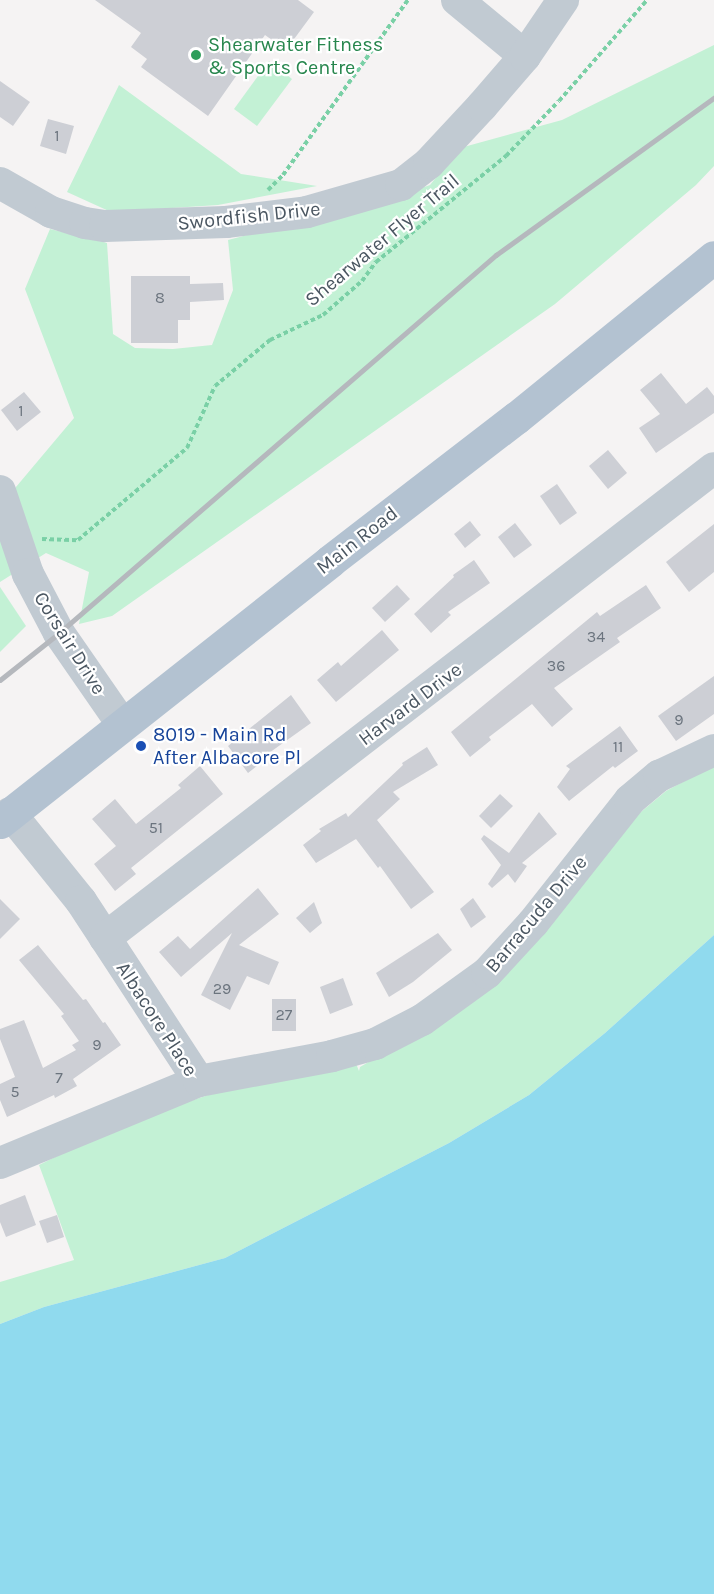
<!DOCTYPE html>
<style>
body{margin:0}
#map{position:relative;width:714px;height:1594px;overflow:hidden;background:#f5f3f3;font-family:Karla,sans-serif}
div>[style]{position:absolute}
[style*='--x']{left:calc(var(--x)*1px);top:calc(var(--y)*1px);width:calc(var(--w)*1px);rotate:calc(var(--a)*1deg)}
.green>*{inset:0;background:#c3f1d5}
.water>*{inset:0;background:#90daee}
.building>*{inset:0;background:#cdcfd5}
.path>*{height:4px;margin-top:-2px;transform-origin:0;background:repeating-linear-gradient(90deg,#7ad0a6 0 4.5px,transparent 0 7.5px)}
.minor>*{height:32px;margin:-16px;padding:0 16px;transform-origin:16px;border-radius:16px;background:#c1cad2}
.major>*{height:33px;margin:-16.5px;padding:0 16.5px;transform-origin:16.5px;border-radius:16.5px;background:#b3c2d1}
.rail>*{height:4.5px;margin:-2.25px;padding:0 2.25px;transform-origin:2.25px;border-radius:2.25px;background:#b5b8bd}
.dots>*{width:16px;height:16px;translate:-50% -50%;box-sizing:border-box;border:3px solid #fff;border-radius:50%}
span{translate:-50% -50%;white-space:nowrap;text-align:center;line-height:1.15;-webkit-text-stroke:4.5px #fff;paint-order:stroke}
.number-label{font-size:16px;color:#6b747e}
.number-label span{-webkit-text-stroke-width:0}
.leisure-label{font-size:20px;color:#27864d}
.left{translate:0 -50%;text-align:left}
.street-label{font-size:20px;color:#4a5661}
.transit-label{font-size:20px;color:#164399}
</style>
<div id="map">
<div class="green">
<div style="clip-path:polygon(714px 45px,714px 166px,696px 185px,555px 304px,112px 616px,79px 624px,89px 572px,46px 553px,0 582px,0 506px,74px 418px,25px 289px,50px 229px,107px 243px,113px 334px,135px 348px,173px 349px,212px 345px,233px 290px,228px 240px,393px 198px,430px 185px,460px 148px,562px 120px)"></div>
<div style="clip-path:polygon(269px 61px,292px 79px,257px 126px,234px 109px)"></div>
<div style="clip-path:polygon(119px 85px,241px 174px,317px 186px,218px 205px,111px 212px,67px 192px)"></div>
<div style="clip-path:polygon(0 587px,26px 626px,0 652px)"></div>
<div style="clip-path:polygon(714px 765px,714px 935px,605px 1033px,529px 1095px,449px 1143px,225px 1258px,44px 1307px,0 1324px,0 1282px,74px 1260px,39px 1165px,120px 1125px,217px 1092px,355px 1061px,359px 1071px,360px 1067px,384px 1053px,617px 832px,666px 791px)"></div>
</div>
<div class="water">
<div style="clip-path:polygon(714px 935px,714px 1594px,0 1594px,0 1324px,44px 1307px,225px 1258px,449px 1143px,529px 1095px,605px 1033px)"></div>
</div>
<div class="building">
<div style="clip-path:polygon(95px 0,298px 0,314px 12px,286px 50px,265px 35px,208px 116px,141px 67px,147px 59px,131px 47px,141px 33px)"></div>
<div style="clip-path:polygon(0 81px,30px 102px,13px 126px,0 117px)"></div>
<div style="clip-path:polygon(48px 119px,74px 126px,66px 154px,40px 146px)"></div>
<div style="clip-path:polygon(131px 276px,190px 276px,190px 284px,223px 283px,224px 300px,190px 302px,190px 320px,178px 320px,178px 343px,131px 343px)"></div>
<div style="clip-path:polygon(661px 373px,686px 404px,707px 387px,714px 396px,714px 413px,656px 453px,639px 428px,660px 414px,640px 390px)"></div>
<div style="clip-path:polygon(24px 392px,41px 412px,17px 431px,1px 410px)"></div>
<div style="clip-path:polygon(608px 450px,627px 473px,608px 489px,589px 466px)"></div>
<div style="clip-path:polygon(557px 484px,577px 513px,560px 525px,540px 496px)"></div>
<div style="clip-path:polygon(470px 521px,481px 535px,465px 548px,454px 534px)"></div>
<div style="clip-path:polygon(515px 523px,532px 545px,514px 558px,498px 537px)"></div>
<div style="clip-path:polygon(714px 524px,714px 572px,689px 592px,666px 562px)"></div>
<div style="clip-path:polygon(474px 560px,490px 583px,448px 612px,451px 615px,431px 633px,414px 614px,454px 577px,453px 575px)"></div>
<div style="clip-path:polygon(397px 585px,410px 599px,385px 622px,372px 608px)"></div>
<div style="clip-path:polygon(646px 585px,661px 608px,617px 638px,620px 642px,554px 688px,573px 709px,552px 727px,532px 704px,489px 737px,491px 740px,470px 757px,451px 732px,597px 612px,600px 616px)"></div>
<div style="clip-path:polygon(382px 630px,399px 650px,336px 702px,317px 680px,338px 662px,341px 666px)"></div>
<div style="clip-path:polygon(714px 676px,714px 714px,676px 741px,658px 716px)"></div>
<div style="clip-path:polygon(291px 695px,311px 723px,269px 753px,271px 755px,248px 773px,228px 746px)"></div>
<div style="clip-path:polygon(620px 726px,638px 751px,615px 768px,613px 766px,569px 801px,557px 787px,570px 769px,566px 766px)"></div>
<div style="clip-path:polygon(427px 747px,438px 765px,393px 792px,400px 799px,377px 820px,434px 892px,411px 909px,380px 866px,378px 868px,356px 839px,316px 863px,303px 845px,321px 831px,319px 829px,346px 813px,348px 817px,403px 765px,402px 763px)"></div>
<div style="clip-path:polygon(200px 766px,223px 794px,131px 868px,136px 874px,115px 891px,94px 864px,116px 846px,92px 819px,115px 799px,136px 824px,181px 788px,178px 785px)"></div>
<div style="clip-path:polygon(500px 794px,513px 806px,491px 828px,479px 816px)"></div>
<div style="clip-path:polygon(539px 812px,557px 834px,522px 863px,527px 866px,515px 883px,508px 874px,492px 888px,488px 884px,501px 865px,481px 839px,484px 835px,509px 853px)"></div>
<div style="clip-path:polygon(258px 888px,279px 914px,239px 945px,279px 962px,269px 985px,247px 976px,230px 1010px,201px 995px,232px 933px,181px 977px,159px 952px,178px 936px,190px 949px)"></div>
<div style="clip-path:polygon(473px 898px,486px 917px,471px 928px,460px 909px)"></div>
<div style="clip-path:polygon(0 899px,20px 919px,0 939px)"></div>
<div style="clip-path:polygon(314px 902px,322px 923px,310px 933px,296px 918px)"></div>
<div style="clip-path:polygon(438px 933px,452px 950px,413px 982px,389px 997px,376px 973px)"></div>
<div style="clip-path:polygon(38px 945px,83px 1000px,86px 999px,103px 1023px,105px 1022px,121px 1045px,73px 1079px,77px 1086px,55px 1098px,54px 1095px,7px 1117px,0 1100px,0 1084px,15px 1077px,0 1039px,0 1029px,24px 1020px,43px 1068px,76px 1050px,72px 1045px,79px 1041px,61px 1016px,64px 1014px,19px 960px)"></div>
<div style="clip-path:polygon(343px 978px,353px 1005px,330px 1014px,320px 987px)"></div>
<div style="clip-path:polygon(272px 999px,296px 999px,296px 1031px,272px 1031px)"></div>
<div style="clip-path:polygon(25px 1195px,36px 1225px,6px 1237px,0 1222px,0 1205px)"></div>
<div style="clip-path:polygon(57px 1215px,64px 1237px,47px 1243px,39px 1221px)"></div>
</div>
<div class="path">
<div style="--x:268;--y:190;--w:21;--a:-45"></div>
<div style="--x:283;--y:175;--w:215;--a:-54.5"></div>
<div style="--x:42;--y:539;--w:36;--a:2"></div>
<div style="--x:78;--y:540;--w:143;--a:-40.2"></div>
<div style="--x:187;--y:448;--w:68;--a:-65.7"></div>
<div style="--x:215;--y:386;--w:72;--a:-39.9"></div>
<div style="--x:270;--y:340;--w:59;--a:-25.3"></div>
<div style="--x:323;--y:315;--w:52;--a:-41.1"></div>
<div style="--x:362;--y:281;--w:24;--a:-54"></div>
<div style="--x:376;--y:262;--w:168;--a:-39.2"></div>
<div style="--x:506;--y:156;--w:76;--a:-46.1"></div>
<div style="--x:559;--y:101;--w:134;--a:-48.9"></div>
</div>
<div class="minor">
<div style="--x:457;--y:0;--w:88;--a:39.5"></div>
<div style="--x:0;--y:183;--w:59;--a:29.6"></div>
<div style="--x:51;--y:212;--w:36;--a:18"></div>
<div style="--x:85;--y:223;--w:20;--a:9"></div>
<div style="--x:105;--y:226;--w:121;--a:-1.9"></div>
<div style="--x:226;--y:222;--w:82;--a:-7"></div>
<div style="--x:307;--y:212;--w:98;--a:-16"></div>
<div style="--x:401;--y:185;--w:36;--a:-38"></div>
<div style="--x:429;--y:163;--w:78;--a:-47.1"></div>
<div style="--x:482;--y:106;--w:66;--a:-49.3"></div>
<div style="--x:525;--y:56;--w:68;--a:-55.8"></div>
<div style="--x:0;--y:491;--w:88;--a:71.4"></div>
<div style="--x:28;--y:574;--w:67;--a:62.3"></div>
<div style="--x:59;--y:633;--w:111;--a:55.3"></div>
<div style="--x:10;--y:813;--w:113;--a:51.1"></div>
<div style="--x:81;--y:901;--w:215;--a:56.8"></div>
<div style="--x:105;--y:938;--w:769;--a:-37.66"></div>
<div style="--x:0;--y:1163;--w:215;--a:-22.4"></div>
<div style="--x:199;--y:1081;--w:135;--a:-10.6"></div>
<div style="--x:332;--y:1056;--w:45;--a:-15.6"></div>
<div style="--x:375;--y:1044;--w:53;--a:-27.1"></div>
<div style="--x:422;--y:1020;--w:80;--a:-35.9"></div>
<div style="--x:487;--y:973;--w:68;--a:-47.4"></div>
<div style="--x:533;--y:923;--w:157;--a:-51.7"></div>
<div style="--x:630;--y:800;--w:38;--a:-40"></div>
<div style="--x:659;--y:776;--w:61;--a:-25.3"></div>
</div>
<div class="major">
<div style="--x:0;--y:822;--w:421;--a:-38.3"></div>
<div style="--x:330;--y:561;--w:235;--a:-37.6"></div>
<div style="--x:516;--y:418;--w:255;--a:-39.1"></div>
</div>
<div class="rail">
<div style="--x:0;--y:680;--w:75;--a:-38.5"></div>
<div style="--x:59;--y:633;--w:578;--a:-40.86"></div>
<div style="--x:496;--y:255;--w:269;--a:-35.8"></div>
</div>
<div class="dots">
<div style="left:196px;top:55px;background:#2e9e5b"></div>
<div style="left:141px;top:746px;background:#1a4fb4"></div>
</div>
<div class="number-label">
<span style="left:57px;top:136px">1</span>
<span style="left:160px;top:298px">8</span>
<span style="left:21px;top:411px">1</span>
<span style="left:596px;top:637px">34</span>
<span style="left:556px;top:666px">36</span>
<span style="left:679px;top:720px">9</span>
<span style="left:618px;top:747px">11</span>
<span style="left:156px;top:828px">51</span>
<span style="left:222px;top:989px">29</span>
<span style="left:284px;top:1015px">27</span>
<span style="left:97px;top:1045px">9</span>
<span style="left:59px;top:1078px">7</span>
<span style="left:15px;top:1092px">5</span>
</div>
<div class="leisure-label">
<span class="left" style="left:208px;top:56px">Shearwater Fitness<br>&amp; Sports Centre</span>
</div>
<div class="street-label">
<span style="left:249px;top:216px;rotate:-6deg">Swordfish Drive</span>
<span style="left:382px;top:240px;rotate:-40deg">Shearwater Flyer Trail</span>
<span style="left:357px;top:540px;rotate:-38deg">Main Road</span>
<span style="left:70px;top:643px;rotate:58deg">Corsair Drive</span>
<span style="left:410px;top:704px;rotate:-37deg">Harvard Drive</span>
<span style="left:536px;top:914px;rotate:-50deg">Barracuda Drive</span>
<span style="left:157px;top:1019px;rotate:57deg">Albacore Place</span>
</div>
<div class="transit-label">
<span class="left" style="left:153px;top:746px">8019 - Main Rd<br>After Albacore Pl</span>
</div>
</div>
